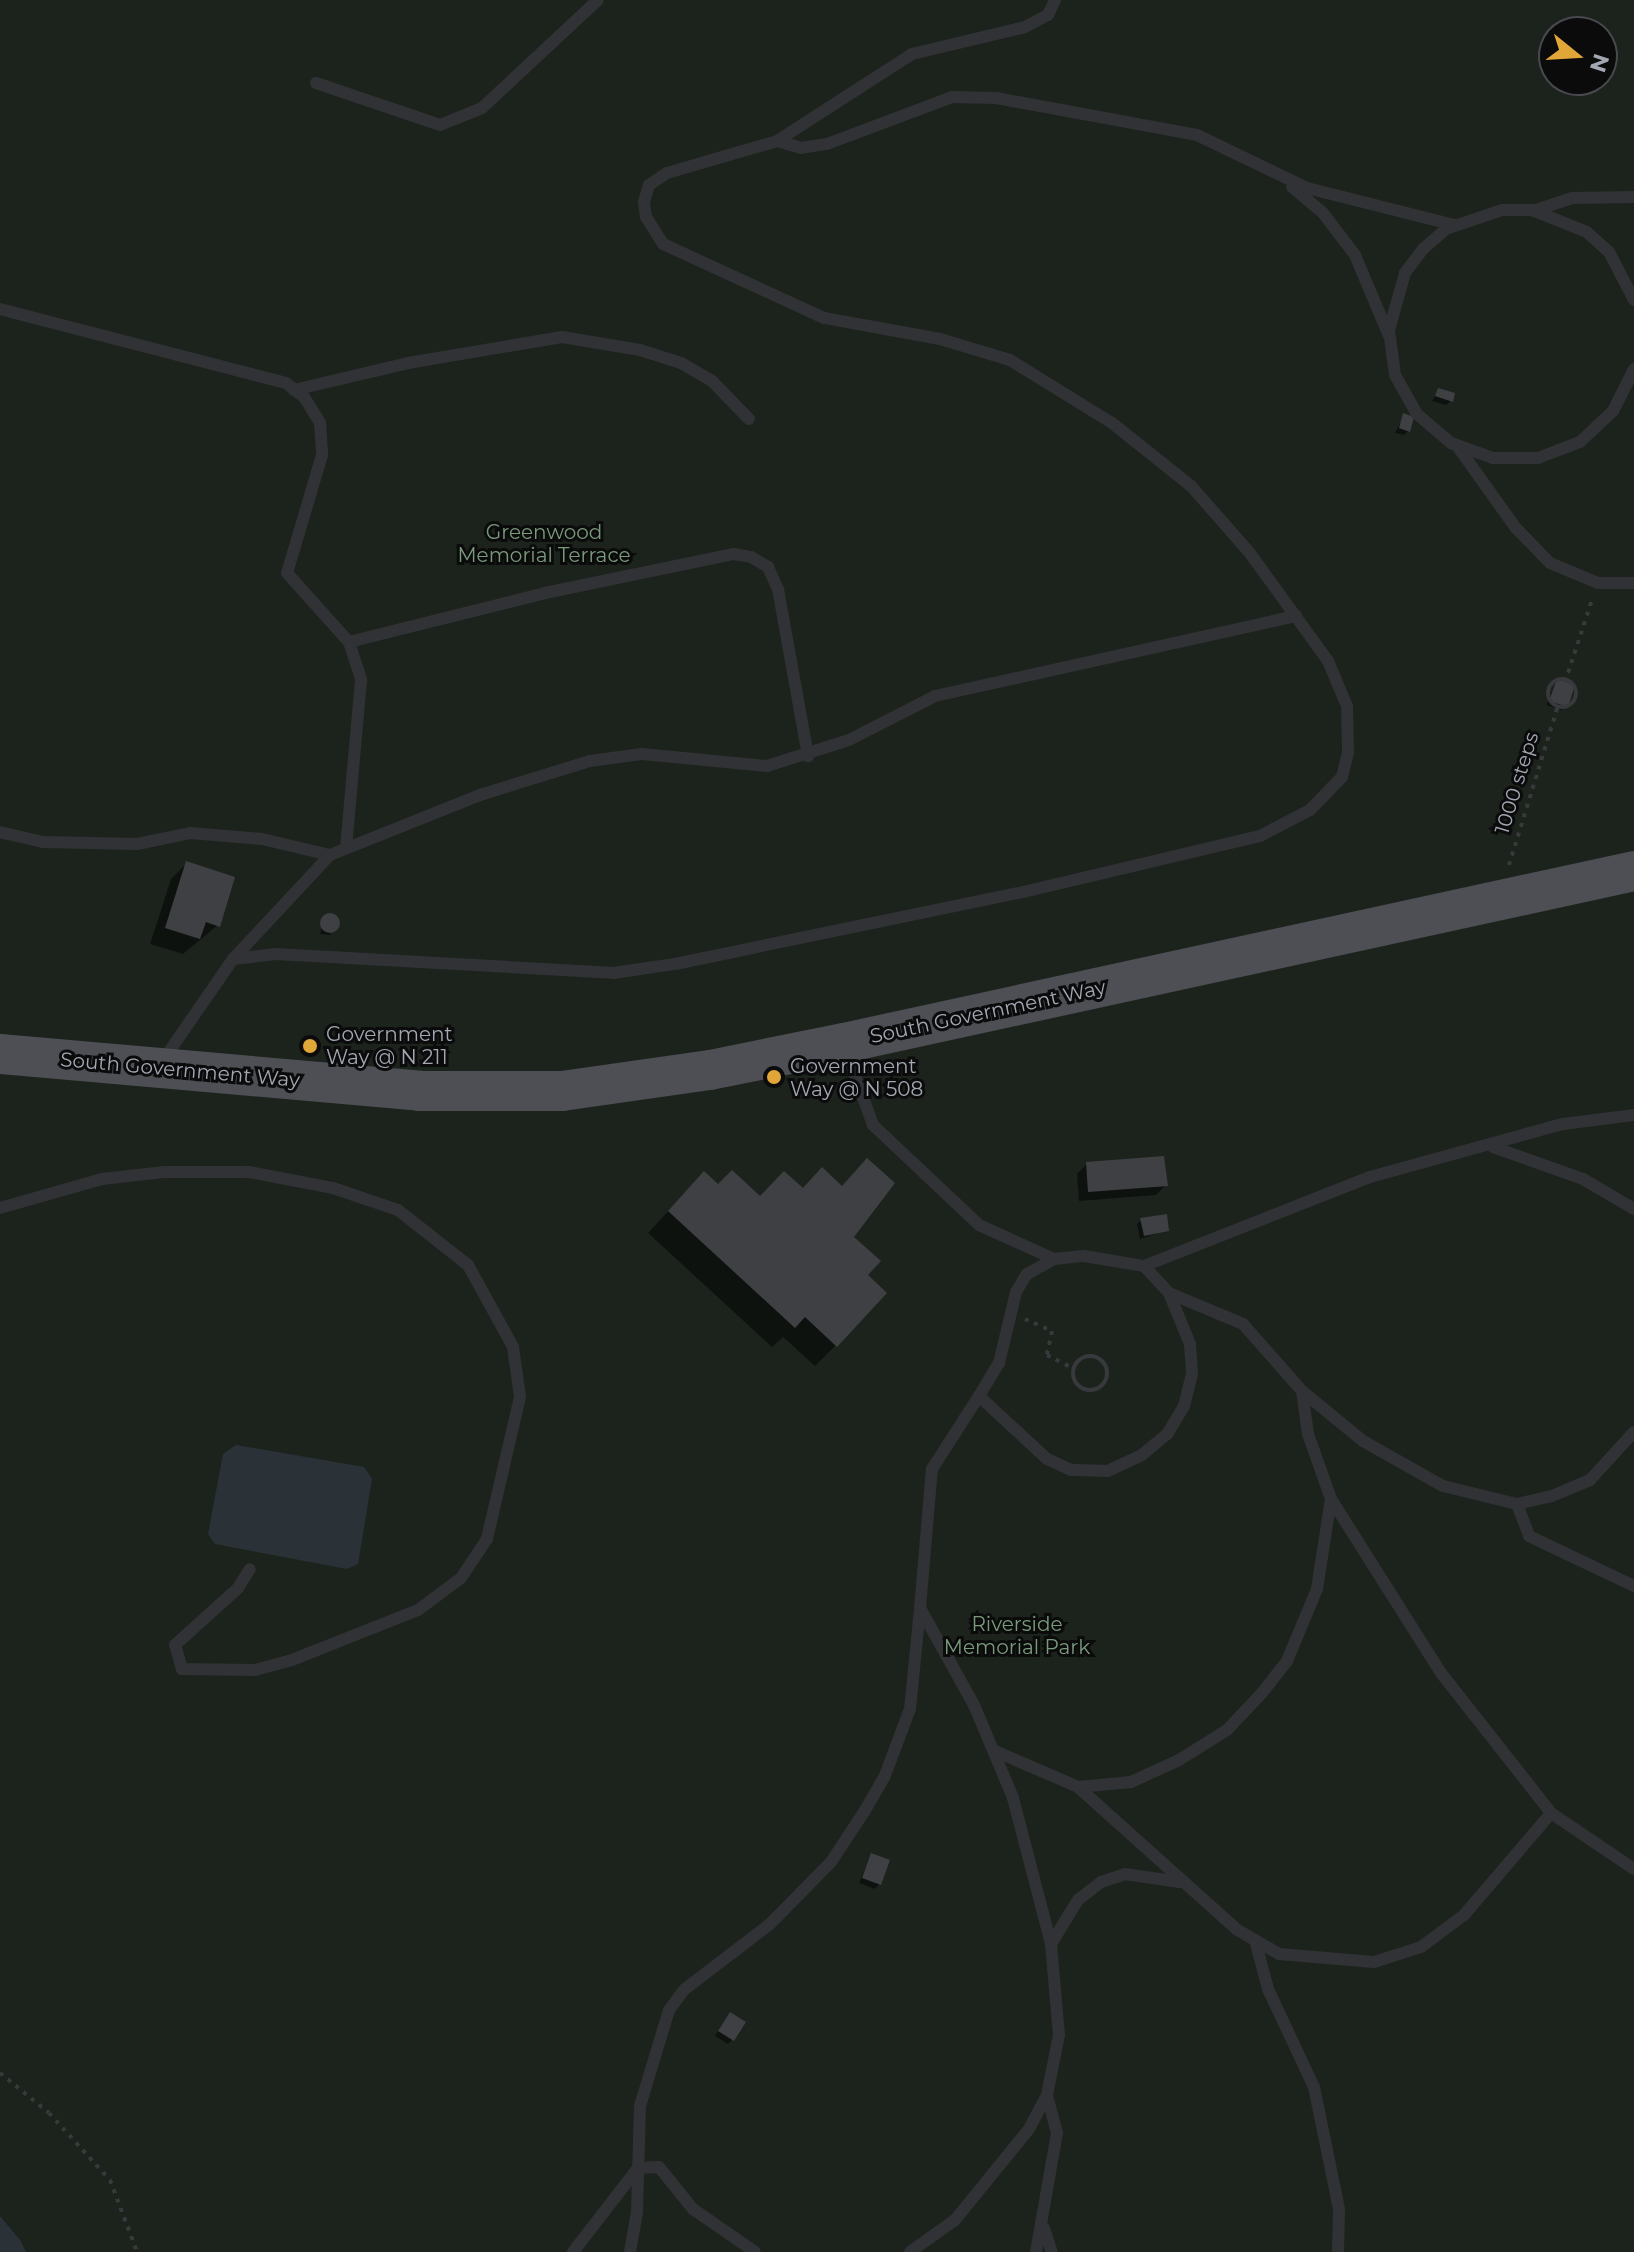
<!DOCTYPE html>
<style>
body{margin:0}
#map{position:relative;width:1634px;height:2252px;overflow:hidden;background:#101011;font-family:Montserrat,sans-serif}
div>[style]{position:absolute}
[style*='--x']{left:calc(var(--x)*1px);top:calc(var(--y)*1px);width:calc(var(--w)*1px);rotate:calc(var(--a)*1deg)}
.green>*{inset:0;background:#1c231d}
.water>*{inset:0;background:#2a3238}
.shadow>*{inset:0;background:#0007}
.building>*{inset:0;background:#3f4044}
.round{border-radius:50%}
.path>*{height:4px;margin-top:-2px;transform-origin:0;background:repeating-linear-gradient(90deg,#37393c 0 4px,transparent 0 10px)}
.path>.ring{margin:-2px;padding:0;box-sizing:content-box;background:none;border:4px solid #37393c;border-radius:50%}
.lane>*{height:12px;margin:-6px;padding:0 6px;transform-origin:6px;border-radius:6px;background:#313235}
.primary>*{height:40px;margin:-20px;padding:0 20px;transform-origin:20px;border-radius:20px;background:#4d4f54}
.dots>*{width:22px;height:22px;translate:-50% -50%;box-sizing:border-box;border:4px solid #0b0b0c;border-radius:50%}
span{translate:-50% -50%;white-space:nowrap;text-align:center;line-height:1.15;-webkit-text-stroke:6px #0b0b0c;paint-order:stroke}
.park-label{font-size:20px;color:#7a9a7c}
.street-label{font-size:20px;color:#a2a7b1}
.poi-label{font-size:20px;color:#a2a7b1}
.left{translate:0 -50%;text-align:left}
.north{position:absolute;left:1538px;top:16px;width:80px;height:80px;box-sizing:border-box;background:#0b0b0c;border:2px solid #47494e;border-radius:50%;rotate:108deg;font-size:22px;font-weight:700;line-height:32px;text-align:center;color:#a2a7b1}
.north::after{content:'';display:block;margin:auto;width:28px;height:36px;background:#e0a738;clip-path:polygon(50% 0,100% 100%,50% 72%,0 100%)}
</style>
<div id="map">
<div class="green">
<div style="clip-path:polygon(evenodd,0 0,1634px 0,1634px 2252px,26px 2252px,0 2216px,0 0,1554px 32px,1602px 32px,1602px 80px,1554px 80px,1554px 32px)"></div>
</div>
<div class="water">
<div style="clip-path:polygon(236px 1445px,364px 1467px,372px 1479px,358px 1564px,347px 1569px,215px 1544px,208px 1534px,223px 1454px)"></div>
<div style="clip-path:polygon(0 2216px,20px 2240px,26px 2252px,0 2252px)"></div>
</div>
<div class="shadow">
<div style="clip-path:polygon(1439px 390px,1451px 401px,1446px 405px,1432px 401px)"></div>
<div style="clip-path:polygon(1404px 416px,1408px 431px,1404px 435px,1395px 433px)"></div>
<div style="clip-path:polygon(1557px 681px,1566px 706px,1562px 710px,1546px 705px)"></div>
<div style="clip-path:polygon(187px 863px,218px 925px,183px 954px,150px 944px,171px 879px)"></div>
<div style="clip-path:polygon(325px 917px,336px 918px,330px 935px,320px 934px)"></div>
<div style="clip-path:polygon(1087px 1164px,1166px 1185px,1156px 1195px,1079px 1201px,1077px 1174px)"></div>
<div style="clip-path:polygon(718px 1186px,851px 1237px,836px 1345px,815px 1366px,783px 1337px,772px 1347px,648px 1233px,683px 1195px)"></div>
<div style="clip-path:polygon(1141px 1220px,1167px 1230px,1140px 1239px,1137px 1224px)"></div>
<div style="clip-path:polygon(871px 1855px,879px 1884px,875px 1889px,859px 1883px)"></div>
<div style="clip-path:polygon(726px 2019px,732px 2040px,728px 2044px,715px 2036px)"></div>
</div>
<div class="building">
<div style="clip-path:polygon(1438px 388px,1455px 393px,1453px 402px,1435px 396px)"></div>
<div style="clip-path:polygon(1403px 413px,1414px 417px,1410px 432px,1399px 428px)"></div>
<div style="clip-path:polygon(1557px 679px,1575px 685px,1568px 707px,1549px 701px)"></div>
<div style="clip-path:polygon(186px 861px,235px 877px,220px 927px,206px 922px,200px 939px,165px 928px)"></div>
<div class="round" style="left:320px;top:913px;width:20px;height:20px"></div>
<div style="clip-path:polygon(1164px 1156px,1168px 1186px,1088px 1192px,1086px 1162px)"></div>
<div style="clip-path:polygon(867px 1158px,895px 1183px,854px 1237px,881px 1261px,868px 1275px,887px 1293px,837px 1347px,805px 1317px,795px 1328px,668px 1211px,704px 1171px,718px 1184px,732px 1170px,760px 1196px,784px 1171px,803px 1188px,822px 1167px,842px 1186px)"></div>
<div style="clip-path:polygon(1167px 1214px,1169px 1231px,1144px 1236px,1140px 1218px)"></div>
<div style="clip-path:polygon(871px 1853px,890px 1860px,881px 1885px,862px 1878px)"></div>
<div style="clip-path:polygon(730px 2012px,746px 2022px,734px 2041px,718px 2031px)"></div>
</div>
<div class="path">
<div class="ring" style="left:1548px;top:679px;width:24px;height:24px"></div>
<div style="--x:1565;--y:682;--w:89;--a:-71.8"></div>
<div style="--x:1509;--y:865;--w:166;--a:-72.9"></div>
<div style="--x:1025;--y:1319;--w:30;--a:24"></div>
<div style="--x:1052;--y:1331;--w:25;--a:102"></div>
<div style="--x:1047;--y:1355;--w:30;--a:27"></div>
<div class="ring" style="left:1073px;top:1356px;width:30px;height:30px"></div>
<div style="--x:0;--y:2073;--w:63;--a:39.2"></div>
<div style="--x:49;--y:2113;--w:91;--a:47.7"></div>
<div style="--x:110;--y:2180;--w:77;--a:69.4"></div>
</div>
<div class="lane">
<div style="--x:316;--y:83;--w:131;--a:18.7"></div>
<div style="--x:440;--y:125;--w:45;--a:-22"></div>
<div style="--x:482;--y:108;--w:158;--a:-43"></div>
<div style="--x:777;--y:141;--w:161;--a:-32.8"></div>
<div style="--x:912;--y:54;--w:116;--a:-13.4"></div>
<div style="--x:1025;--y:27;--w:26;--a:-28"></div>
<div style="--x:1048;--y:15;--w:17;--a:-65"></div>
<div style="--x:1292;--y:187;--w:40;--a:40"></div>
<div style="--x:1323;--y:213;--w:53;--a:52.7"></div>
<div style="--x:1355;--y:255;--w:88;--a:67.2"></div>
<div style="--x:1533;--y:211;--w:41;--a:-18.4"></div>
<div style="--x:1572;--y:198;--w:62;--a:-0.9"></div>
<div style="--x:1634;--y:300;--w:54;--a:-117.5"></div>
<div style="--x:1609;--y:252;--w:30;--a:-138"></div>
<div style="--x:1587;--y:232;--w:59;--a:-158.2"></div>
<div style="--x:1532;--y:210;--w:30;--a:180"></div>
<div style="--x:1502;--y:210;--w:59;--a:161.3"></div>
<div style="--x:1446;--y:229;--w:30;--a:139"></div>
<div style="--x:1423;--y:249;--w:30;--a:127"></div>
<div style="--x:1405;--y:273;--w:59;--a:105.7"></div>
<div style="--x:1389;--y:330;--w:45;--a:82.4"></div>
<div style="--x:1395;--y:375;--w:45;--a:60.6"></div>
<div style="--x:1417;--y:414;--w:45;--a:40.5"></div>
<div style="--x:1451;--y:443;--w:45;--a:19.7"></div>
<div style="--x:1493;--y:458;--w:45;--a:0"></div>
<div style="--x:1538;--y:458;--w:45;--a:-20.9"></div>
<div style="--x:1580;--y:442;--w:45;--a:-43.2"></div>
<div style="--x:1613;--y:411;--w:47;--a:-63.4"></div>
<div style="--x:0;--y:309;--w:295;--a:14.5"></div>
<div style="--x:286;--y:383;--w:23;--a:38"></div>
<div style="--x:304;--y:397;--w:31;--a:58"></div>
<div style="--x:320;--y:423;--w:32;--a:86"></div>
<div style="--x:322;--y:455;--w:123;--a:106.5"></div>
<div style="--x:287;--y:573;--w:93;--a:48.1"></div>
<div style="--x:349;--y:642;--w:40;--a:72"></div>
<div style="--x:361;--y:680;--w:169;--a:95.1"></div>
<div style="--x:294;--y:390;--w:117;--a:-13.3"></div>
<div style="--x:408;--y:363;--w:156;--a:-9.6"></div>
<div style="--x:562;--y:337;--w:79;--a:9.5"></div>
<div style="--x:640;--y:350;--w:43;--a:17.6"></div>
<div style="--x:681;--y:363;--w:36;--a:30"></div>
<div style="--x:712;--y:381;--w:53;--a:45.8"></div>
<div style="--x:1458;--y:447;--w:98;--a:54.5"></div>
<div style="--x:1515;--y:527;--w:50;--a:45.8"></div>
<div style="--x:1550;--y:563;--w:52;--a:22.6"></div>
<div style="--x:1598;--y:583;--w:36;--a:0"></div>
<div style="--x:349;--y:642;--w:202;--a:-14"></div>
<div style="--x:545;--y:593;--w:193;--a:-11.7"></div>
<div style="--x:734;--y:554;--w:17;--a:10"></div>
<div style="--x:751;--y:557;--w:20;--a:30"></div>
<div style="--x:768;--y:567;--w:24;--a:66"></div>
<div style="--x:778;--y:589;--w:170;--a:79.8"></div>
<div style="--x:0;--y:832;--w:44;--a:13.1"></div>
<div style="--x:43;--y:842;--w:94;--a:1.2"></div>
<div style="--x:137;--y:844;--w:54;--a:-11.7"></div>
<div style="--x:190;--y:833;--w:72;--a:4.8"></div>
<div style="--x:262;--y:839;--w:70;--a:13.2"></div>
<div style="--x:330;--y:855;--w:142;--a:133"></div>
<div style="--x:233;--y:959;--w:125;--a:124.6"></div>
<div style="--x:330;--y:855;--w:162;--a:-21.8"></div>
<div style="--x:480;--y:795;--w:115;--a:-17.2"></div>
<div style="--x:590;--y:761;--w:52;--a:-7.7"></div>
<div style="--x:642;--y:754;--w:126;--a:5.5"></div>
<div style="--x:767;--y:766;--w:86;--a:-17.6"></div>
<div style="--x:849;--y:740;--w:97;--a:-27.1"></div>
<div style="--x:935;--y:696;--w:370;--a:-12.5"></div>
<div style="--x:233;--y:959;--w:43;--a:-6.6"></div>
<div style="--x:276;--y:954;--w:338;--a:3.2"></div>
<div style="--x:613;--y:973;--w:63;--a:-8.3"></div>
<div style="--x:675;--y:964;--w:351;--a:-11.7"></div>
<div style="--x:1019;--y:893;--w:248;--a:-13.3"></div>
<div style="--x:1260;--y:836;--w:56;--a:-27.5"></div>
<div style="--x:1310;--y:810;--w:46;--a:-45.9"></div>
<div style="--x:1342;--y:777;--w:25;--a:-76"></div>
<div style="--x:1348;--y:753;--w:47;--a:-91.2"></div>
<div style="--x:1347;--y:706;--w:49;--a:-112.9"></div>
<div style="--x:1328;--y:661;--w:135;--a:-125.9"></div>
<div style="--x:1249;--y:552;--w:88;--a:-131.3"></div>
<div style="--x:1191;--y:486;--w:101;--a:-141.4"></div>
<div style="--x:1112;--y:423;--w:120;--a:-148.3"></div>
<div style="--x:1010;--y:360;--w:73;--a:-163.3"></div>
<div style="--x:940;--y:339;--w:118;--a:-169.7"></div>
<div style="--x:824;--y:318;--w:177;--a:-155.3"></div>
<div style="--x:663;--y:244;--w:32;--a:-122"></div>
<div style="--x:646;--y:217;--w:15;--a:-98"></div>
<div style="--x:644;--y:202;--w:18;--a:-74"></div>
<div style="--x:649;--y:185;--w:22;--a:-34"></div>
<div style="--x:667;--y:173;--w:115;--a:-16.2"></div>
<div style="--x:777;--y:141;--w:25;--a:16"></div>
<div style="--x:801;--y:148;--w:26;--a:-9"></div>
<div style="--x:827;--y:144;--w:134;--a:-20.6"></div>
<div style="--x:952;--y:97;--w:44;--a:1.3"></div>
<div style="--x:996;--y:98;--w:204;--a:10.4"></div>
<div style="--x:1197;--y:135;--w:122;--a:25.7"></div>
<div style="--x:1307;--y:188;--w:152;--a:14.1"></div>
<div style="--x:846;--y:1050;--w:80;--a:70.2"></div>
<div style="--x:873;--y:1125;--w:146;--a:43.3"></div>
<div style="--x:979;--y:1225;--w:82;--a:24.4"></div>
<div style="--x:1493;--y:1147;--w:96;--a:19.6"></div>
<div style="--x:1583;--y:1179;--w:59;--a:30.5"></div>
<div style="--x:0;--y:1208;--w:106;--a:-15.9"></div>
<div style="--x:102;--y:1179;--w:61;--a:-6.5"></div>
<div style="--x:163;--y:1172;--w:86;--a:0"></div>
<div style="--x:249;--y:1172;--w:86;--a:10.8"></div>
<div style="--x:333;--y:1188;--w:69;--a:18.7"></div>
<div style="--x:398;--y:1210;--w:89;--a:38.2"></div>
<div style="--x:468;--y:1265;--w:94;--a:61.2"></div>
<div style="--x:513;--y:1347;--w:50;--a:82"></div>
<div style="--x:520;--y:1397;--w:146;--a:103.1"></div>
<div style="--x:487;--y:1539;--w:47;--a:123.7"></div>
<div style="--x:461;--y:1578;--w:54;--a:143.3"></div>
<div style="--x:418;--y:1610;--w:136;--a:158.4"></div>
<div style="--x:292;--y:1660;--w:39;--a:165"></div>
<div style="--x:254;--y:1670;--w:72;--a:-179.2"></div>
<div style="--x:182;--y:1669;--w:25;--a:-106"></div>
<div style="--x:175;--y:1645;--w:85;--a:-42.1"></div>
<div style="--x:238;--y:1588;--w:22;--a:-58"></div>
<div style="--x:1144;--y:1266;--w:243;--a:-21.5"></div>
<div style="--x:1370;--y:1177;--w:200;--a:-15.4"></div>
<div style="--x:1563;--y:1124;--w:72;--a:-7.2"></div>
<div style="--x:1169;--y:1293;--w:55;--a:67.6"></div>
<div style="--x:1190;--y:1344;--w:30;--a:86"></div>
<div style="--x:1192;--y:1374;--w:33;--a:104"></div>
<div style="--x:1184;--y:1406;--w:33;--a:121"></div>
<div style="--x:1167;--y:1434;--w:33;--a:140"></div>
<div style="--x:1142;--y:1455;--w:38;--a:155"></div>
<div style="--x:1107;--y:1471;--w:36;--a:-178"></div>
<div style="--x:1071;--y:1470;--w:26;--a:-155"></div>
<div style="--x:1047;--y:1459;--w:93;--a:-137.2"></div>
<div style="--x:979;--y:1396;--w:39;--a:-59"></div>
<div style="--x:999;--y:1363;--w:73;--a:-76.5"></div>
<div style="--x:1016;--y:1292;--w:21;--a:-59"></div>
<div style="--x:1027;--y:1274;--w:31;--a:-29"></div>
<div style="--x:1054;--y:1259;--w:30;--a:-6"></div>
<div style="--x:1084;--y:1256;--w:61;--a:9.5"></div>
<div style="--x:1144;--y:1266;--w:37;--a:47"></div>
<div style="--x:1169;--y:1293;--w:80;--a:22.7"></div>
<div style="--x:1243;--y:1324;--w:89;--a:48.6"></div>
<div style="--x:1302;--y:1391;--w:79;--a:39.3"></div>
<div style="--x:1363;--y:1441;--w:92;--a:29.4"></div>
<div style="--x:1443;--y:1486;--w:76;--a:13.7"></div>
<div style="--x:1517;--y:1504;--w:36;--a:-13"></div>
<div style="--x:1552;--y:1496;--w:41;--a:-22.8"></div>
<div style="--x:1590;--y:1480;--w:65;--a:-47.5"></div>
<div style="--x:1302;--y:1391;--w:43;--a:82.1"></div>
<div style="--x:1308;--y:1434;--w:69;--a:70.5"></div>
<div style="--x:1331;--y:1499;--w:206;--a:57.7"></div>
<div style="--x:1441;--y:1673;--w:178;--a:51.8"></div>
<div style="--x:1517;--y:1504;--w:34;--a:69"></div>
<div style="--x:1529;--y:1536;--w:116;--a:25.5"></div>
<div style="--x:920;--y:1608;--w:140;--a:-85.1"></div>
<div style="--x:932;--y:1469;--w:87;--a:-57.2"></div>
<div style="--x:995;--y:1751;--w:90;--a:23.4"></div>
<div style="--x:1078;--y:1787;--w:212;--a:41.9"></div>
<div style="--x:1236;--y:1929;--w:50;--a:30.2"></div>
<div style="--x:1279;--y:1954;--w:95;--a:4.8"></div>
<div style="--x:1374;--y:1962;--w:49;--a:-17.7"></div>
<div style="--x:1421;--y:1947;--w:54;--a:-36.7"></div>
<div style="--x:1464;--y:1915;--w:134;--a:-49.5"></div>
<div style="--x:1551;--y:1813;--w:100;--a:34"></div>
<div style="--x:1078;--y:1787;--w:53;--a:-5.4"></div>
<div style="--x:1131;--y:1782;--w:53;--a:-24.6"></div>
<div style="--x:1179;--y:1760;--w:57;--a:-32"></div>
<div style="--x:1227;--y:1730;--w:51;--a:-46.6"></div>
<div style="--x:1262;--y:1693;--w:41;--a:-52"></div>
<div style="--x:1287;--y:1661;--w:78;--a:-67.4"></div>
<div style="--x:1317;--y:1589;--w:91;--a:-81.2"></div>
<div style="--x:1255;--y:1940;--w:51;--a:75.1"></div>
<div style="--x:1268;--y:1989;--w:108;--a:64.9"></div>
<div style="--x:1314;--y:2087;--w:125;--a:78.4"></div>
<div style="--x:1339;--y:2209;--w:43;--a:91.3"></div>
<div style="--x:1051;--y:1944;--w:52;--a:-58.5"></div>
<div style="--x:1078;--y:1900;--w:29;--a:-38"></div>
<div style="--x:1101;--y:1882;--w:25;--a:-18"></div>
<div style="--x:1125;--y:1874;--w:55;--a:8.4"></div>
<div style="--x:1044;--y:2228;--w:25;--a:72"></div>
<div style="--x:573;--y:2252;--w:106;--a:-52.3"></div>
<div style="--x:638;--y:2168;--w:21;--a:-3"></div>
<div style="--x:659;--y:2167;--w:54;--a:51"></div>
<div style="--x:693;--y:2209;--w:75;--a:34.7"></div>
<div style="--x:630;--y:2252;--w:41;--a:-80.1"></div>
<div style="--x:637;--y:2212;--w:106;--a:-88.4"></div>
<div style="--x:640;--y:2106;--w:100;--a:-73.2"></div>
<div style="--x:669;--y:2010;--w:26;--a:-53"></div>
<div style="--x:685;--y:1989;--w:107;--a:-37.4"></div>
<div style="--x:770;--y:1924;--w:87;--a:-45.5"></div>
<div style="--x:831;--y:1862;--w:60;--a:-56.6"></div>
<div style="--x:864;--y:1812;--w:39;--a:-60"></div>
<div style="--x:884;--y:1778;--w:74;--a:-69.4"></div>
<div style="--x:910;--y:1709;--w:101;--a:-84.3"></div>
<div style="--x:920;--y:1608;--w:111;--a:60.9"></div>
<div style="--x:974;--y:1705;--w:101;--a:67.2"></div>
<div style="--x:1013;--y:1798;--w:151;--a:75.4"></div>
<div style="--x:1051;--y:1944;--w:91;--a:85"></div>
<div style="--x:1059;--y:2035;--w:61;--a:101.3"></div>
<div style="--x:1047;--y:2095;--w:38;--a:118"></div>
<div style="--x:1029;--y:2129;--w:117;--a:129.1"></div>
<div style="--x:955;--y:2220;--w:55;--a:144.6"></div>
<div style="--x:1036;--y:2252;--w:121;--a:-80"></div>
<div style="--x:1057;--y:2133;--w:39;--a:-105"></div>
</div>
<div class="primary">
<div style="--x:0;--y:1054;--w:422;--a:5"></div>
<div style="--x:420;--y:1091;--w:142;--a:0"></div>
<div style="--x:562;--y:1091;--w:149;--a:-8.1"></div>
<div style="--x:710;--y:1070;--w:137;--a:-11.4"></div>
<div style="--x:844;--y:1043;--w:809;--a:-12.28"></div>
</div>
<div class="dots">
<div style="left:310px;top:1046px;background:#e0a738"></div>
<div style="left:774px;top:1077px;background:#e0a738"></div>
</div>
<div class="park-label">
<span style="left:544px;top:544px">Greenwood<br>Memorial Terrace</span>
<span style="left:1017px;top:1636px">Riverside<br>Memorial Park</span>
</div>
<div class="street-label">
<span style="left:1517px;top:783px;rotate:-73deg">1000 steps</span>
<span style="left:988px;top:1012px;rotate:-12deg">South Government Way</span>
<span style="left:180px;top:1070px;rotate:5deg">South Government Way</span>
</div>
<div class="poi-label">
<span class="left" style="left:326px;top:1046px">Government<br>Way @ N 211</span>
<span class="left" style="left:790px;top:1078px">Government<br>Way @ N 508</span>
</div>
<div class="north">N</div>
</div>
